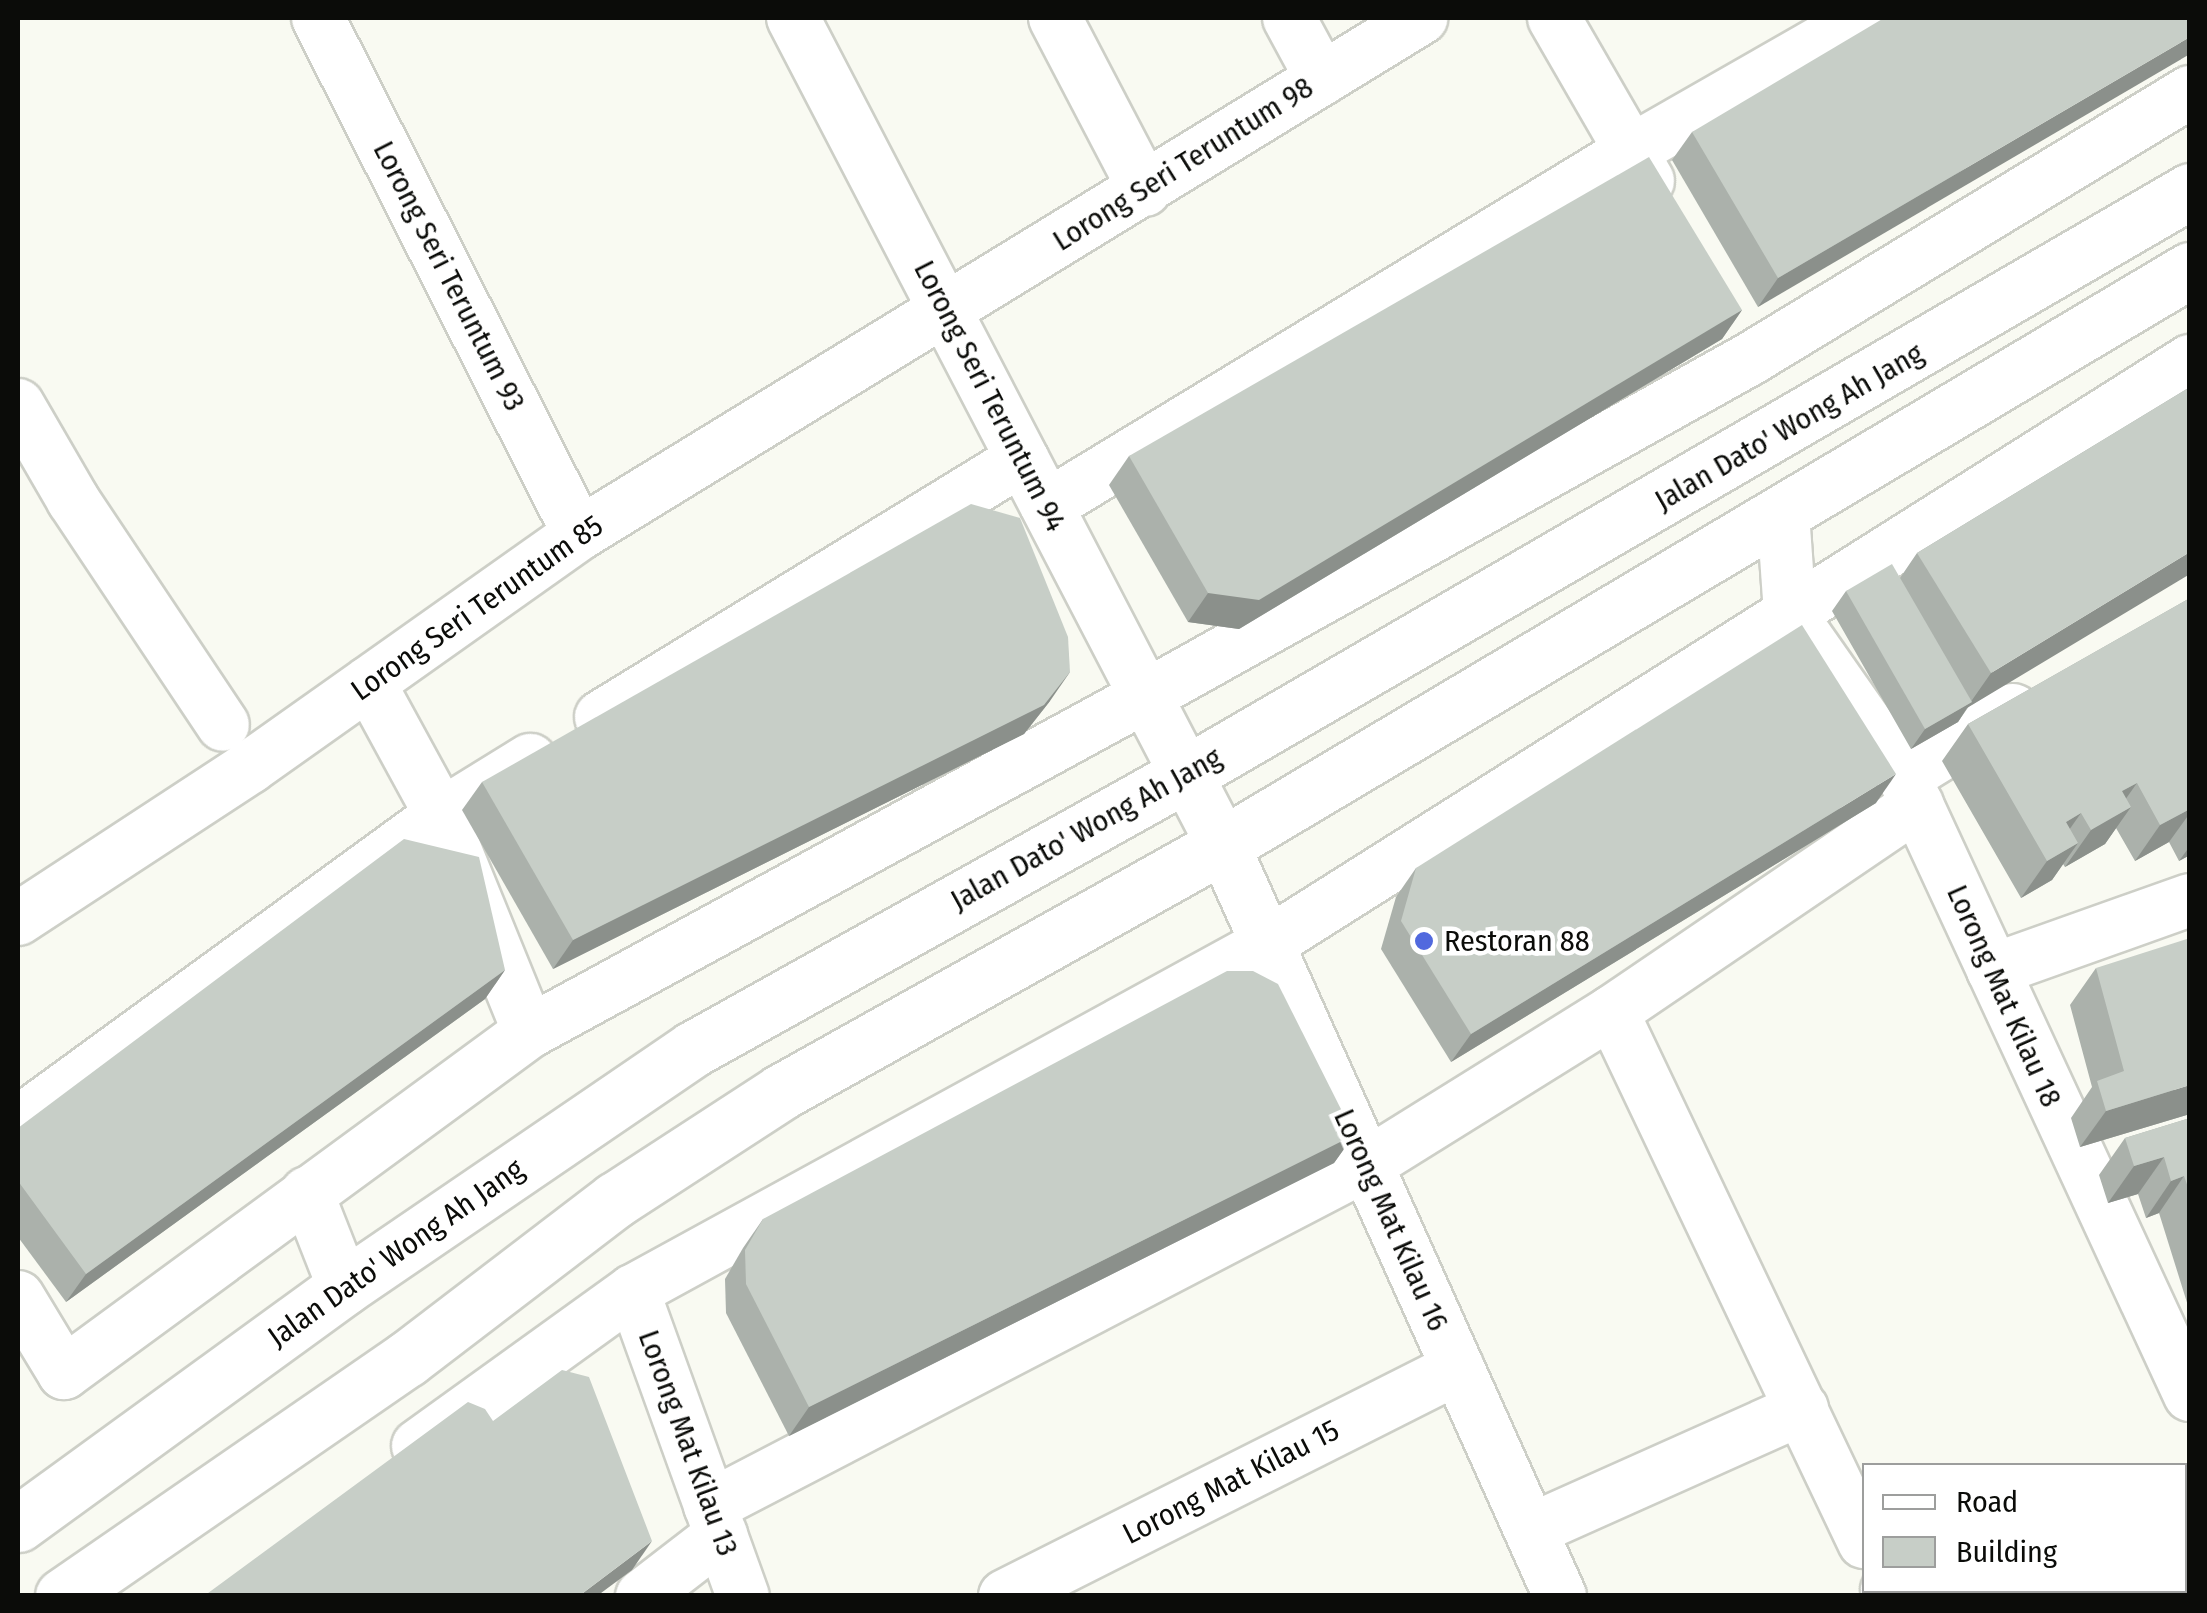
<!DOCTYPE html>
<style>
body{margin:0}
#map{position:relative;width:2207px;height:1613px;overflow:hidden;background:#f9faf2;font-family:"Fira Sans Condensed",sans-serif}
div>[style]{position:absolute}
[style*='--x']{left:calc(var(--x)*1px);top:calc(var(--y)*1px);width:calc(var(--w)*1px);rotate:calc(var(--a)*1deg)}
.roads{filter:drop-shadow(2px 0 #cdcfc7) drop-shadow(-2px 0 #cdcfc7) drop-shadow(0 2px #cdcfc7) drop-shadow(0 -2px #cdcfc7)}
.minor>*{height:52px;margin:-26px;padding:0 26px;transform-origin:26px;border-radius:26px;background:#fff}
.major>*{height:55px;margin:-27.5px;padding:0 27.5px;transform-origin:27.5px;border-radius:27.5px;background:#fff}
.wall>*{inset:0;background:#abb1ab}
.shaded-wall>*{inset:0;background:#8b908b}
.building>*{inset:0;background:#c7cec7}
.dots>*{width:28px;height:28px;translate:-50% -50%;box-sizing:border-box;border:5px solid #fff;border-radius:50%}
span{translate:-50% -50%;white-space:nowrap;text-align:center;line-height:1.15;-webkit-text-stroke:9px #fff;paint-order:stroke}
.street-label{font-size:30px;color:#0b0c09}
.poi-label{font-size:30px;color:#0b0c09}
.left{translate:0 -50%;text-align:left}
.frame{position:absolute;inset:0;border:20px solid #0b0c09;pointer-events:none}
.legend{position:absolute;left:1862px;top:1463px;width:325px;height:130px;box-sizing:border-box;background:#fff;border:2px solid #9d9e9d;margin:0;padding:12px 18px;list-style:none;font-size:30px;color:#0b0c09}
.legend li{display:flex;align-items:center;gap:20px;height:50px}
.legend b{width:50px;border:2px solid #9d9e9d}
</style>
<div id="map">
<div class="roads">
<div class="minor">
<div style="--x:318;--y:18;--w:578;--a:63.17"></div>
<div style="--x:793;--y:18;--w:932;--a:62.53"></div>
<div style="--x:1223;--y:845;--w:823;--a:65.83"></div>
<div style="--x:1055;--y:18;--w:194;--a:62.4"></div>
<div style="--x:1289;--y:18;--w:69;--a:61.6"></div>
<div style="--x:1554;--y:18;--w:188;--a:60"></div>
<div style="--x:18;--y:405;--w:110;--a:59.9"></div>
<div style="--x:73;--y:500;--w:270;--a:56.3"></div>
<div style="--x:1047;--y:506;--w:683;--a:-31.29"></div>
<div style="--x:1631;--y:151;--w:267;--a:-29.8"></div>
<div style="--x:1783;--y:513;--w:100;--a:86"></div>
<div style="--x:1799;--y:627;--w:183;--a:55"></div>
<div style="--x:1904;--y:777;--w:681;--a:65.17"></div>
<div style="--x:369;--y:683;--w:150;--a:61.4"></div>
<div style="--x:441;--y:815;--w:234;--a:67.9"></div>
<div style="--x:601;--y:717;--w:494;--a:-31.5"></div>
<div style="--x:1904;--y:777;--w:128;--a:-31.6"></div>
<div style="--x:18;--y:919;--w:277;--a:-33.2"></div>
<div style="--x:250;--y:767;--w:403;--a:-35.3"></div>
<div style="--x:579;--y:534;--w:988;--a:-31.5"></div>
<div style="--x:1993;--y:970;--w:209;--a:-19.6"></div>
<div style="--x:1612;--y:1012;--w:587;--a:64.57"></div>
<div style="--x:18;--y:1123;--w:523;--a:-36.06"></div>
<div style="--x:441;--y:815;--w:105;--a:-31.7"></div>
<div style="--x:307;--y:1193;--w:101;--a:68.5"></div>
<div style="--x:633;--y:1291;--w:324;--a:70.2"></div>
<div style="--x:18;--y:1297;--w:89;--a:58.8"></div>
<div style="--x:64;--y:1373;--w:577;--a:-36.25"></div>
<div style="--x:529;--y:1032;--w:703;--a:-28.57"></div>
<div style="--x:1146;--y:696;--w:692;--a:-29.16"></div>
<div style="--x:1750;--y:359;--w:515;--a:-31.25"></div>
<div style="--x:418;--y:1446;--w:265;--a:-35.8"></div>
<div style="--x:633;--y:1291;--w:723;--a:-28.69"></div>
<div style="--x:1267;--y:944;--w:1092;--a:-32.28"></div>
<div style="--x:710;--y:1506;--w:739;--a:-27.47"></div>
<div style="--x:1366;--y:1165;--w:290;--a:-31.9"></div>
<div style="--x:1612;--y:1012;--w:369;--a:-34.2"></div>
<div style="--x:1531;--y:1530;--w:297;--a:-24.1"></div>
<div style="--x:1887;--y:1590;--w:7;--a:63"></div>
<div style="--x:642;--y:1596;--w:100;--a:-37.7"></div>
<div style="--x:1005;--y:1596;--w:507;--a:-26.72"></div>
</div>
<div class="major">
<div style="--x:18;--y:1524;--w:403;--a:-36"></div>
<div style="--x:344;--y:1287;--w:422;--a:-34.3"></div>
<div style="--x:693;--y:1049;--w:565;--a:-29.15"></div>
<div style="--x:1186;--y:774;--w:1161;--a:-30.14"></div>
<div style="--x:63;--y:1596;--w:418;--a:-34.6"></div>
<div style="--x:407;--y:1359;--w:262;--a:-37.4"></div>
<div style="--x:615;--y:1200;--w:198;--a:-33"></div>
<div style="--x:781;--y:1092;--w:506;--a:-29.2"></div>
<div style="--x:1223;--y:845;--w:1125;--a:-30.74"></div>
</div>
</div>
<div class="wall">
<div style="clip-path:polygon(2190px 18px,1758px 307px,1672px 160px,1692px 132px)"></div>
<div style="clip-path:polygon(1742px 310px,1722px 339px,1239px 629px,1188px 622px,1109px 485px,1129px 456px)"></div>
<div style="clip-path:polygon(2190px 387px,1958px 722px,1911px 749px,1832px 611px,1846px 591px,1900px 578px,1917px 553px)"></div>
<div style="clip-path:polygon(2190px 598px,2190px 855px,2179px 861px,2169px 842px,2135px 861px,2116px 828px,2105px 844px,2065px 867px,2063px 864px,2052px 880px,2021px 898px,1942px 761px,1968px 724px)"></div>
<div style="clip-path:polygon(1050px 701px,1024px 734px,553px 969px,462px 810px,482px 782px)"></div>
<div style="clip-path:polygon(1876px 803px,1451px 1062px,1381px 949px,1396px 897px,1416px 868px)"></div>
<div style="clip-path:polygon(2096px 968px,2190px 1114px,2080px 1147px,2071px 1118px,2092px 1087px,2070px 1005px)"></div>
<div style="clip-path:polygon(505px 970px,485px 999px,66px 1302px,18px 1237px,18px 1128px)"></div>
<div style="clip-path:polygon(2190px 1118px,2190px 1309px,2189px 1309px,2159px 1213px,2146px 1218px,2138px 1194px,2108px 1203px,2099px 1175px,2125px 1138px)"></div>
<div style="clip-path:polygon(1354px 1135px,1334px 1163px,789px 1436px,726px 1313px,725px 1279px,743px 1248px,763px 1219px)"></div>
</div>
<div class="shaded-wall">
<div style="clip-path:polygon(2190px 37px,2190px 54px,1758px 307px,1778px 278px)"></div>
<div style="clip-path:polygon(1742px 310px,1722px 339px,1239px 629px,1188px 622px,1208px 593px)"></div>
<div style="clip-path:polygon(2190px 552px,2190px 574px,1967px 708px,1958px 722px,1911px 749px,1925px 729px,1970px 703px,1991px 673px)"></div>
<div style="clip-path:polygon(1070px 672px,1050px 701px,1024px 734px,553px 969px,573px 940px)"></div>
<div style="clip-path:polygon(1896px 774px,1876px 803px,1451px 1062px,1471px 1034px)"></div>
<div style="clip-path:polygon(2137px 783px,2113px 817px,2131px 807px,2105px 844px,2065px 867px,2091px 830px,2122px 791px)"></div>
<div style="clip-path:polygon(2190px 809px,2190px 813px,2169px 842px,2135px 861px,2160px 825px)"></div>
<div style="clip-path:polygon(2081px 813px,2055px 850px,2066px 822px)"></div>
<div style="clip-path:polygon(2078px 843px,2052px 880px,2021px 898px,2047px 861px)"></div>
<div style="clip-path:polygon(2190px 846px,2190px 855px,2179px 861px)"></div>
<div style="clip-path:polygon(505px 970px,485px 999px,66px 1302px,86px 1274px)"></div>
<div style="clip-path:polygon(2190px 1085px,2190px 1114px,2080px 1147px,2106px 1111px)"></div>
<div style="clip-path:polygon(1354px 1135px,1334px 1163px,789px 1436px,809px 1407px)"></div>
<div style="clip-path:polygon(2164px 1157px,2138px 1194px,2108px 1203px,2134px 1166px)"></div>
<div style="clip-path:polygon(2184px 1176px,2159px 1213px,2146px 1218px,2171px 1181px)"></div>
<div style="clip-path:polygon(652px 1541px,632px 1570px,597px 1596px,579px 1596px)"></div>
</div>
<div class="building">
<div style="clip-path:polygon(1884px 18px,2190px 18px,2190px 37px,1778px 278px,1692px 132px)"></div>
<div style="clip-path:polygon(1649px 157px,1742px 310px,1259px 600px,1208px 593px,1129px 456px)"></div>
<div style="clip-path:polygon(2190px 387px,2190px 552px,1991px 673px,1917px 553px)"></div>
<div style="clip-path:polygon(971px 504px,1020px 518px,1068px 637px,1070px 672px,1044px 705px,573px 940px,482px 782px)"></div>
<div style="clip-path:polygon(1892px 564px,1972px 702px,1925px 729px,1846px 591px)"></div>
<div style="clip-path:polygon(2190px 598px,2190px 809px,2160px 825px,2137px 783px,2122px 791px,2131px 807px,2091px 830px,2081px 813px,2066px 822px,2078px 843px,2047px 861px,1968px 724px)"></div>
<div style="clip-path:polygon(1802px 625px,1896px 774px,1471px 1034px,1401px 921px,1416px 868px)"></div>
<div style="clip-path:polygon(404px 839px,479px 857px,505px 970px,86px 1274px,18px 1181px,18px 1128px)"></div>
<div style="clip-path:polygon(2190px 938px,2190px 1085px,2106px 1111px,2097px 1081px,2124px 1071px,2096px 968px)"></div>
<div style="clip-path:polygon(1227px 971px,1253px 971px,1278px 984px,1354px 1135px,809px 1407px,746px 1284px,745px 1250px,763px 1219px)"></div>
<div style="clip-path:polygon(2190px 1118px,2190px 1193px,2184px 1176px,2171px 1181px,2164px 1157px,2134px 1166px,2125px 1138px)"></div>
<div style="clip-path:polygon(562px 1370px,589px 1377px,652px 1541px,579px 1596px,204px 1596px,468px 1402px,485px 1409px,493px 1421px)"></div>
</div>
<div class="dots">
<div style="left:1424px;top:941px;background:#5169de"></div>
</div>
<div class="street-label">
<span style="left:1183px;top:164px;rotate:-32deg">Lorong Seri Teruntum 98</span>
<span style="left:449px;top:276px;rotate:63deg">Lorong Seri Teruntum 93</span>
<span style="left:990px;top:396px;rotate:63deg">Lorong Seri Teruntum 94</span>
<span style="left:1789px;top:427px;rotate:-30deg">Jalan Dato' Wong Ah Jang</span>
<span style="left:477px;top:608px;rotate:-35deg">Lorong Seri Teruntum 85</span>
<span style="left:1086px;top:829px;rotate:-29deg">Jalan Dato' Wong Ah Jang</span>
<span style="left:2004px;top:996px;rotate:66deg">Lorong Mat Kilau 18</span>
<span style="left:1391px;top:1220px;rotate:66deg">Lorong Mat Kilau 16</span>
<span style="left:396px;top:1253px;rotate:-35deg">Jalan Dato' Wong Ah Jang</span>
<span style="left:688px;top:1443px;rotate:70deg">Lorong Mat Kilau 13</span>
<span style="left:1231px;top:1482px;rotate:-27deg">Lorong Mat Kilau 15</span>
</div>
<div class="poi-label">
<span class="left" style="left:1444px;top:941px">Restoran 88</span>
</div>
<div class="frame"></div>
<ul class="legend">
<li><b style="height:12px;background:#fff"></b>Road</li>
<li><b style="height:28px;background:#c7cec7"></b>Building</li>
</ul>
</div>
